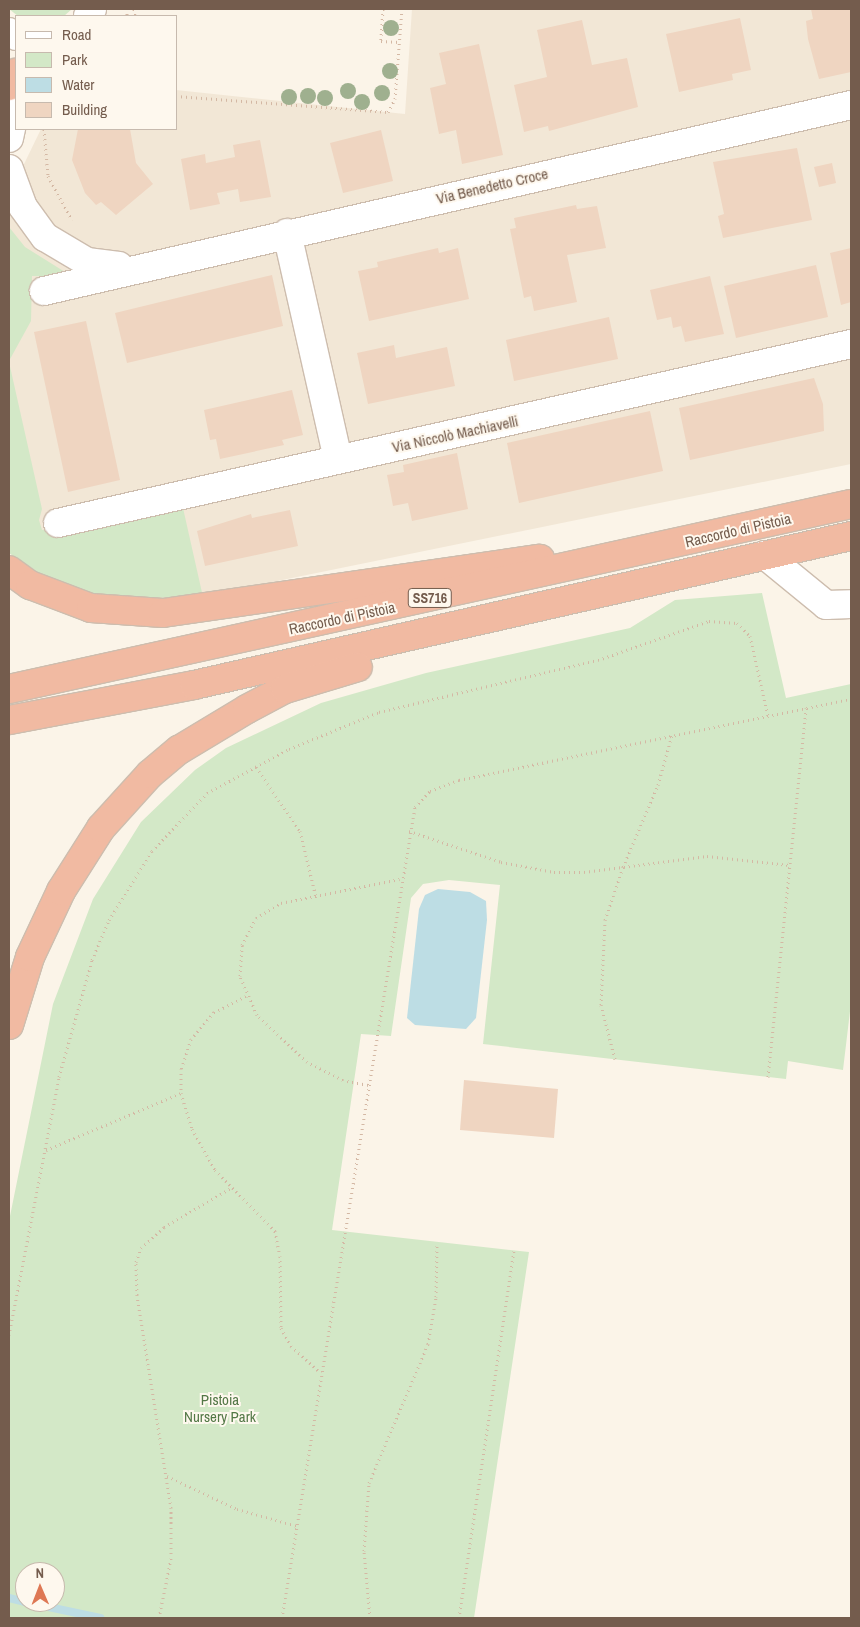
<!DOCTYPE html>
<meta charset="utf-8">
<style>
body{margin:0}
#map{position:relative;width:860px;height:1627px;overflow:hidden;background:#fbf4e8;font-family:"Archivo Narrow",sans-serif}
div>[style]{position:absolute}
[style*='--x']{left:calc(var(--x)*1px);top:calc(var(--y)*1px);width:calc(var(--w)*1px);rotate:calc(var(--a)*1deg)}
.residential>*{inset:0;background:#f2e7d6}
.green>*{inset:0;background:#d3e8c7}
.water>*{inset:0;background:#bddde4}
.stream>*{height:8px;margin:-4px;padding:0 4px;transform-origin:4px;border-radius:4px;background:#bddde4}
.building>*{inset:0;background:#efd5c1}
.path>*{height:3px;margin-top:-1.5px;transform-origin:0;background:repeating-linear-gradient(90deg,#d4b8a4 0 1px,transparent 0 5px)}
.roads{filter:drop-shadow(1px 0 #cdbdae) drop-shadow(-1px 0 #cdbdae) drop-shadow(0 1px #cdbdae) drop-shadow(0 -1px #cdbdae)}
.minor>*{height:28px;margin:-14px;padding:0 14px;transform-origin:14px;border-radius:14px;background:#fff}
.highway>*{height:28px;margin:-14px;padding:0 14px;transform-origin:14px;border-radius:14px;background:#f1baa2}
.trees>*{width:16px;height:16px;margin:-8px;border-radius:50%;background:#9fb08f}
span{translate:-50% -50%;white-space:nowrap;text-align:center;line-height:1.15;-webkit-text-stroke:4px #fef8ee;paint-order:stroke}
.shield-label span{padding:1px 4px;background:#fef8ee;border:1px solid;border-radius:4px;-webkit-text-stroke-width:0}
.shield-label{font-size:14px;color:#745c4d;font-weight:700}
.street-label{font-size:15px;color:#745c4d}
.park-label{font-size:15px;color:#537846}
.frame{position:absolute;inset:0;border:10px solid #745c4d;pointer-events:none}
.legend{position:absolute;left:15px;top:15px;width:162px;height:115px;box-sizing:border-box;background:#fef8ee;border:1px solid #c7baae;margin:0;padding:6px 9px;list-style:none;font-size:15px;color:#745c4d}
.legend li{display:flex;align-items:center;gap:10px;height:25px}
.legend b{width:25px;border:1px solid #c7baae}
.north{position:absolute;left:15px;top:1562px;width:50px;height:50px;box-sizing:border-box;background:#fef8ee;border:1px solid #c7baae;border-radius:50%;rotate:359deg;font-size:14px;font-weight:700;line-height:20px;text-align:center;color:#745c4d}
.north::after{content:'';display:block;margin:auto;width:18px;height:22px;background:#de7854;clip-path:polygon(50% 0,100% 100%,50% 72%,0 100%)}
</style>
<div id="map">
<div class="residential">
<div style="clip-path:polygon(412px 9px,851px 9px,851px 464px,184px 600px,53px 582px,24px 565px,9px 553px,9px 195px,41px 129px,176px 129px,176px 90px,405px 114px)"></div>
</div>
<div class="green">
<div style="clip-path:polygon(9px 9px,72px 9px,64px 16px,18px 16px)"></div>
<div style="clip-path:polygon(9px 227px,25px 247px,65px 272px,64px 277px,32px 276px,31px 321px,9px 361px)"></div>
<div style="clip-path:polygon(9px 362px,42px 509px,39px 520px,42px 530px,183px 508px,203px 597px,102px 599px,53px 582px,9px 553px)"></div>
<div style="clip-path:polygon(evenodd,762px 593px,786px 698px,851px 684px,851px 1003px,843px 1070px,788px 1061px,786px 1079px,483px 1044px,500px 885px,449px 880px,423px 884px,411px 898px,391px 1036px,361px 1034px,332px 1230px,529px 1252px,474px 1618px,9px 1618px,9px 1221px,53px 1004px,93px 899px,141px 822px,195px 770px,226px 748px,321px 703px,426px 673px,630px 628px,675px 600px,762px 593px,25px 1572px,55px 1572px,55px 1602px,25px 1602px,25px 1572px)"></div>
</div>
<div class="water">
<div style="clip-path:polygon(438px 889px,470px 892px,486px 901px,487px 920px,476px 1018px,466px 1029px,415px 1025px,407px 1018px,419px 909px,425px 895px)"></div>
</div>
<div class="stream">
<div style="--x:9;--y:1598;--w:16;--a:14"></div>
<div style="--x:25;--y:1602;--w:77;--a:12"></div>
</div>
<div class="building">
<div style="clip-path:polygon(811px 9px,851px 9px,851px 72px,819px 79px,808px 39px,806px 21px,813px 19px)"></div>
<div style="clip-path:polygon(740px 18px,751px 70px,732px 74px,733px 80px,679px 92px,666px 34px)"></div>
<div style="clip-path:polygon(582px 20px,592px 65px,627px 58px,638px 107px,549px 131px,548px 126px,524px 132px,514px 85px,547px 77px,537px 30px)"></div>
<div style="clip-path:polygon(479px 44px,503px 155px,462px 164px,456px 130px,439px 134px,430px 88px,446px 84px,439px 53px)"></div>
<div style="clip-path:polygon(78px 129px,130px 129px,136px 163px,153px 184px,116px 215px,101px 202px,96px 205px,85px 193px,72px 160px)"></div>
<div style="clip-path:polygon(381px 130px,393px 181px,343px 193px,330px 143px)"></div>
<div style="clip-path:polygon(260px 140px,271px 197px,240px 202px,238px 189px,217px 193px,220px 204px,190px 210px,181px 159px,205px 154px,206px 163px,235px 157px,233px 145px)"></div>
<div style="clip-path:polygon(797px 148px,812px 220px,723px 238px,718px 216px,724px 214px,713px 162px)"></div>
<div style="clip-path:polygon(832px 163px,836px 183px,819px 187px,814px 167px)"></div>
<div style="clip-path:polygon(576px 205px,577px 209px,597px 206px,606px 248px,567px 255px,577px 302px,534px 311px,531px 296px,524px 298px,510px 229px,516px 228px,514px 218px)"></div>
<div style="clip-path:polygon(438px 248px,439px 253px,458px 248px,469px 299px,369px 321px,358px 271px,378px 267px,377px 262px)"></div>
<div style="clip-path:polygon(851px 248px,851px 302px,841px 305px,830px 253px)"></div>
<div style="clip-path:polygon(816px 265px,828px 317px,736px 338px,724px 286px)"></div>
<div style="clip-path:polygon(272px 275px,283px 326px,127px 363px,115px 313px)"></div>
<div style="clip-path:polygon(710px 276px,724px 334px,685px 342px,681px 326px,673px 328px,671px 317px,657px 320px,650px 290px)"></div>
<div style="clip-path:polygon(609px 317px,618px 359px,514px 381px,506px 340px)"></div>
<div style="clip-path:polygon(86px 321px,120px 480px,68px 492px,34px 332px)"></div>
<div style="clip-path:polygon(394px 345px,396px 358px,447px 347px,455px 386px,368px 404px,357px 353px)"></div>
<div style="clip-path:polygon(814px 378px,823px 404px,824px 431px,690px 460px,679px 408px)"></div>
<div style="clip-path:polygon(292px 390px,303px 435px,282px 440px,284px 445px,220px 459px,216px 439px,210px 440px,204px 410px)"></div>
<div style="clip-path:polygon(650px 411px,663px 471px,519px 503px,507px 443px)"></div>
<div style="clip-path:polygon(457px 453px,468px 509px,412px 521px,408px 503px,393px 506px,387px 475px,404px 472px,403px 465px)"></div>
<div style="clip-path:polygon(290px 510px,298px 546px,205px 566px,197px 531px,251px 514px,252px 518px)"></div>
<div style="clip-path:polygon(464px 1080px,558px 1089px,554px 1138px,460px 1130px)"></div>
</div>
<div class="path">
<div style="--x:127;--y:9;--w:7;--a:90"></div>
<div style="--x:134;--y:9;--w:7;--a:82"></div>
<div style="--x:383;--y:9;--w:32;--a:94"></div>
<div style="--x:381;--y:41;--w:18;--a:3"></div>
<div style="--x:176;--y:96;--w:213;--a:4.3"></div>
<div style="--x:388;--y:112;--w:15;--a:-62"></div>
<div style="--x:395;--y:99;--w:90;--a:-85.6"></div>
<div style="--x:44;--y:129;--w:47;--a:85.1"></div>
<div style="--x:48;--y:176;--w:50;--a:61.4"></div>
<div style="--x:256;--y:767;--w:78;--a:55.5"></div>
<div style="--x:300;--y:831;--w:68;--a:76.4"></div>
<div style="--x:409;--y:831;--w:97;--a:18.6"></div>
<div style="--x:501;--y:862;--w:54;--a:10.7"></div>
<div style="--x:554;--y:872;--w:30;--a:0"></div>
<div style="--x:584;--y:872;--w:124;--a:-7.4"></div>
<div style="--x:707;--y:856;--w:83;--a:6.2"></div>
<div style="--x:246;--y:996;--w:36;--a:153"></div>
<div style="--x:214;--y:1012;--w:35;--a:130"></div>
<div style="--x:191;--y:1039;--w:32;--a:108"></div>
<div style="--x:181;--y:1069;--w:24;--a:90"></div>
<div style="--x:181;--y:1093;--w:38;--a:73"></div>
<div style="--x:192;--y:1129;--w:47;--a:60.7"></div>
<div style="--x:215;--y:1170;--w:86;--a:45.5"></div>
<div style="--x:275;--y:1231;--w:25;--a:79"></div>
<div style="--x:280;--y:1256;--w:72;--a:89.2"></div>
<div style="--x:281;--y:1328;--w:21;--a:61"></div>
<div style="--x:291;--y:1346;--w:40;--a:42"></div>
<div style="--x:615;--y:1059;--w:56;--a:-104.5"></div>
<div style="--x:601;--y:1005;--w:85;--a:-87.3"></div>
<div style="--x:605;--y:920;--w:56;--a:-71.2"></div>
<div style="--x:623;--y:867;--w:89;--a:-66.9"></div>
<div style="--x:658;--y:785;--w:52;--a:-74.4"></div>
<div style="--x:768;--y:1077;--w:371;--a:-84.1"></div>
<div style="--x:368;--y:1085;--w:25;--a:-169"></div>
<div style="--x:343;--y:1080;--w:40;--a:-153.4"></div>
<div style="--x:307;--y:1062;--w:69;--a:-136.8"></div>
<div style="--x:257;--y:1015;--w:43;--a:-113.6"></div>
<div style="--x:240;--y:976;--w:31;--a:-86"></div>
<div style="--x:242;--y:945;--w:30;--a:-63"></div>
<div style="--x:256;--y:918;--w:29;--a:-31"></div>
<div style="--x:281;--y:903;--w:121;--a:-11.4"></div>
<div style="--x:46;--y:1150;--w:147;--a:-22.9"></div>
<div style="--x:9;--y:1335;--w:263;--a:-79"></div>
<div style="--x:59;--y:1077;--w:122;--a:-74.2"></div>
<div style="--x:92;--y:960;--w:43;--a:-67"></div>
<div style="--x:109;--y:920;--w:81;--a:-58.1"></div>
<div style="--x:152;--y:851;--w:80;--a:-46.5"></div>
<div style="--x:207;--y:793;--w:93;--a:-28.2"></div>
<div style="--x:289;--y:749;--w:97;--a:-22.3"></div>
<div style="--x:379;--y:712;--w:225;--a:-13.4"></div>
<div style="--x:598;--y:660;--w:118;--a:-19.4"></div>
<div style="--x:709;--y:621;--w:28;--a:4"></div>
<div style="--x:737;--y:623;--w:18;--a:45"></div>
<div style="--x:750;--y:636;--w:82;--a:77.3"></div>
<div style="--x:167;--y:1476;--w:77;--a:25.2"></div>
<div style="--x:237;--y:1509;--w:62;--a:15.8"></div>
<div style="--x:159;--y:1618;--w:61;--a:-78.7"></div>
<div style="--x:171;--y:1558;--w:50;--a:-90"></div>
<div style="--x:171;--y:1508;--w:216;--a:-99.1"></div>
<div style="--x:137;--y:1295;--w:33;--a:-92"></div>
<div style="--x:136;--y:1262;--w:15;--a:-70"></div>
<div style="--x:141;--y:1248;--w:31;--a:-42"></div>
<div style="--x:164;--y:1227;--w:78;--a:-30.2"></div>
<div style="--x:282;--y:1618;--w:822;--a:-80.69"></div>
<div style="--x:415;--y:807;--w:22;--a:-47"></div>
<div style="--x:430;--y:791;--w:31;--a:-21"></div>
<div style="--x:459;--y:780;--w:400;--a:-11.7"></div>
<div style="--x:370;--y:1618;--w:67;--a:-95.1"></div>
<div style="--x:364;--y:1551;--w:68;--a:-85.8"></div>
<div style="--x:369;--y:1483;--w:151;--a:-67"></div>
<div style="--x:428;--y:1344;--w:48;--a:-80.3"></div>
<div style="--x:436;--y:1297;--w:54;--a:-88.9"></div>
<div style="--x:459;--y:1618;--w:371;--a:-81.5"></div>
</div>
<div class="roads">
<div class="minor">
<div style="--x:88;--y:16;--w:8;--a:-60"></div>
<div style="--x:9;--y:32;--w:8;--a:30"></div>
<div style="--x:9;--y:138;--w:34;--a:-78"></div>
<div style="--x:9;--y:169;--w:40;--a:69.8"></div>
<div style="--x:23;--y:207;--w:37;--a:54"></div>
<div style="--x:45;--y:237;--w:49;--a:30.8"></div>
<div style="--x:87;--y:262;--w:32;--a:7"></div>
<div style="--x:287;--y:233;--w:232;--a:77.3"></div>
<div style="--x:44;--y:291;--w:828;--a:-12.98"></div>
<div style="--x:58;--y:523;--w:813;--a:-12.72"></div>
<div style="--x:765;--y:555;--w:79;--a:39.3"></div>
<div style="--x:826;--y:605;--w:25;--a:-2"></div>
</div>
<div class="highway">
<div style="--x:9;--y:86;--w:15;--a:-62"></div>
<div style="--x:9;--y:570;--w:26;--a:36"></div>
<div style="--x:30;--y:585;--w:65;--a:20.7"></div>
<div style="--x:91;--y:608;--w:72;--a:4"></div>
<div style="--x:163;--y:613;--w:381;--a:-8.2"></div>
<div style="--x:9;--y:689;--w:862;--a:-12.39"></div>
<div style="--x:9;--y:720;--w:188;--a:-10.7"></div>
<div style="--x:194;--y:685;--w:674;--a:-12.78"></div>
<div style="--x:9;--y:1025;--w:71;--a:-72.8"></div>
<div style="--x:30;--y:957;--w:73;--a:-64.8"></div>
<div style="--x:61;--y:891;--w:75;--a:-57.6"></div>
<div style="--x:101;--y:828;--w:73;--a:-47.8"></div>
<div style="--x:150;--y:774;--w:38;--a:-40"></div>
<div style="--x:179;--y:750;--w:79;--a:-31.1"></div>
<div style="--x:247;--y:709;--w:43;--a:-27.8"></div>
<div style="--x:285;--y:689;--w:76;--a:-16.8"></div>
</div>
</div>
<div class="trees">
<div style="left:391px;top:28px"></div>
<div style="left:390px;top:71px"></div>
<div style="left:348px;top:91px"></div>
<div style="left:382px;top:93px"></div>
<div style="left:308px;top:96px"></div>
<div style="left:289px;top:97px"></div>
<div style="left:325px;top:98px"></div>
<div style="left:362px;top:102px"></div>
</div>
<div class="shield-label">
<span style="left:430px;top:598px">SS716</span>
</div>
<div class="street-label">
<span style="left:492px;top:186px;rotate:-13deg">Via Benedetto Croce</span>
<span style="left:455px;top:434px;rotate:-12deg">Via Niccolò Machiavelli</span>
<span style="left:738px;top:530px;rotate:-13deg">Raccordo di Pistoia</span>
<span style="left:342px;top:618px;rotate:-12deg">Raccordo di Pistoia</span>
</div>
<div class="park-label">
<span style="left:220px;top:1408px">Pistoia<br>Nursery Park</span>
</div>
<div class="frame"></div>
<ul class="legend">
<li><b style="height:6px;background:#fff"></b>Road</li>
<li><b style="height:14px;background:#d3e8c7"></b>Park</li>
<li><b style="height:14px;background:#bddde4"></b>Water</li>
<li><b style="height:14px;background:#efd5c1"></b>Building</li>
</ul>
<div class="north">N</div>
</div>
